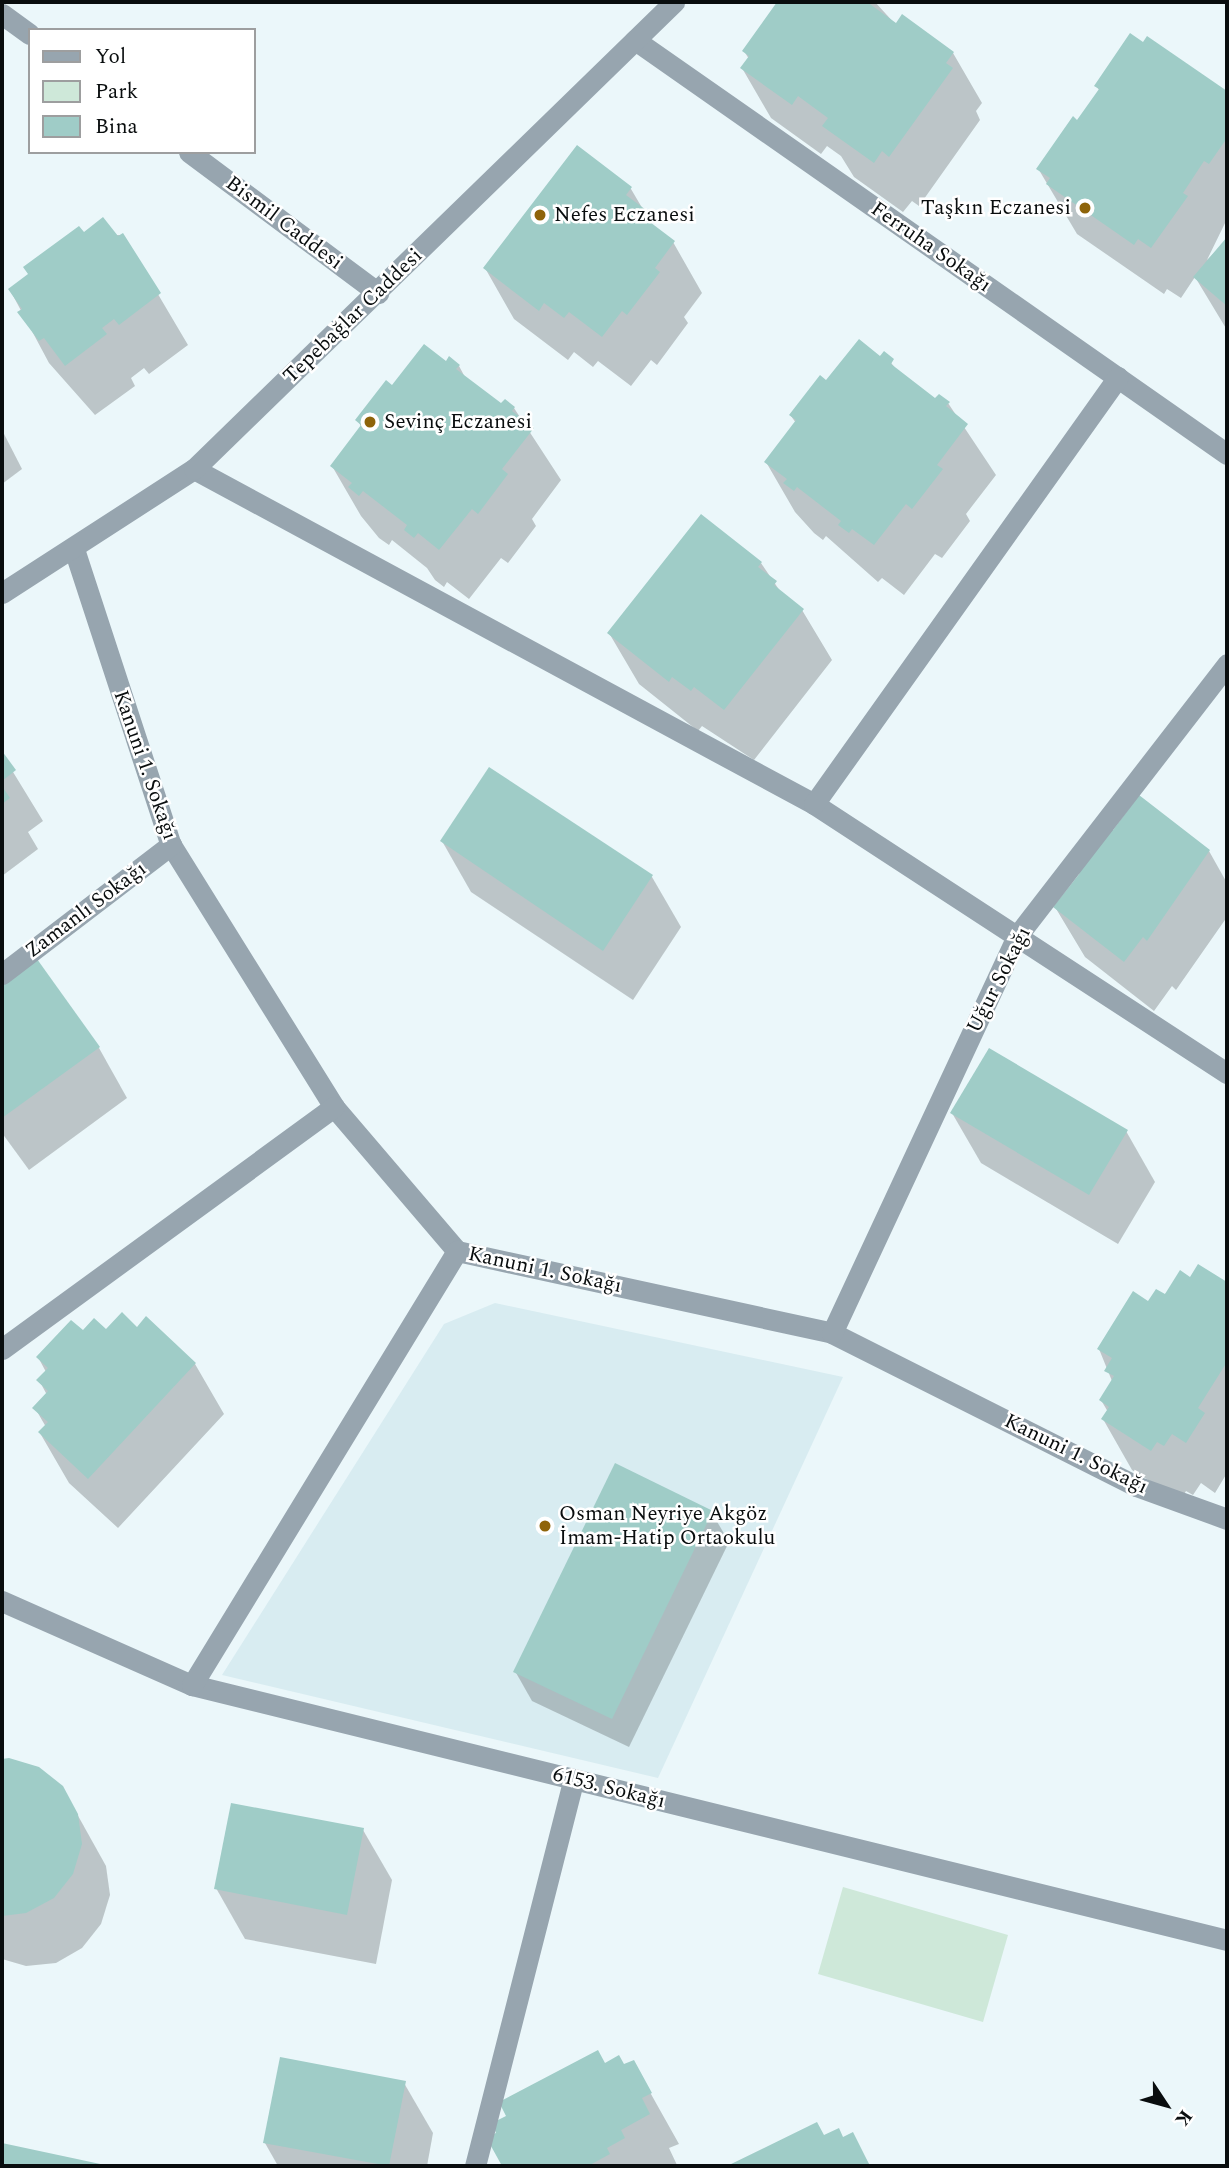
<!DOCTYPE html>
<meta charset="utf-8">
<style>
body{margin:0}
#map{position:relative;width:1229px;height:2168px;overflow:hidden;background:#ebf7fa;font-family:Spectral,serif}
div>[style]{position:absolute}
[style*='--x']{left:calc(var(--x)*1px);top:calc(var(--y)*1px);width:calc(var(--w)*1px);rotate:calc(var(--a)*1deg)}
.built>*{inset:0;background:#d8ecf1}
.green>*{inset:0;background:#cee8d9}
.shadow>*{inset:0;background:#0003}
.building>*{inset:0;background:#9fccc7}
.minor>*{height:21px;margin:-10.5px;padding:0 10.5px;transform-origin:10.5px;border-radius:10.5px;background:#97a5af}
.dots>*{width:19px;height:19px;translate:-50% -50%;box-sizing:border-box;border:4px solid #fff;border-radius:50%}
span{translate:-50% -50%;white-space:nowrap;text-align:center;line-height:1.15;-webkit-text-stroke:5px #fff;paint-order:stroke}
.poi-label{font-size:21px;color:#090d0e}
.right{translate:-100% -50%;text-align:right}
.left{translate:0 -50%;text-align:left}
.street-label{font-size:21px;color:#090d0e}
.frame{position:absolute;inset:0;border:4px solid #090d0e;pointer-events:none}
.legend{position:absolute;left:28px;top:28px;width:228px;height:126px;box-sizing:border-box;background:#fff;border:2px solid #9d9e9f;margin:0;padding:9px 12px;list-style:none;font-size:21px;color:#090d0e}
.legend li{display:flex;align-items:center;gap:14px;height:35px}
.legend b{width:35px;border:2px solid #9d9e9f}
.north{position:absolute;left:1131px;top:2070px;width:70px;height:70px;-webkit-text-stroke:5px #fff;paint-order:stroke;rotate:126deg;font-size:19px;font-weight:700;line-height:28px;text-align:center;color:#090d0e}
.north::after{content:'';display:block;margin:auto;width:24px;height:32px;background:#090d0e;clip-path:polygon(50% 0,100% 100%,50% 72%,0 100%)}
</style>
<div id="map">
<div class="built">
<div style="clip-path:polygon(495px 1303px,843px 1377px,658px 1778px,222px 1675px,444px 1324px)"></div>
</div>
<div class="green">
<div style="clip-path:polygon(843px 1887px,1008px 1935px,983px 2022px,818px 1974px)"></div>
</div>
<div class="shadow">
<div style="clip-path:polygon(779px 2px,875px 2px,896px 25px,953px 53px,982px 103px,976px 111px,980px 120px,919px 206px,912px 201px,903px 212px,854px 177px,841px 156px,827px 146px,821px 154px,771px 118px,742px 68px,749px 59px,744px 51px)"></div>
<div style="clip-path:polygon(1148px 38px,1227px 93px,1227px 219px,1207px 260px,1227px 240px,1227px 330px,1195px 277px,1181px 298px,1167px 289px,1164px 294px,1077px 234px,1039px 170px,1100px 91px,1096px 86px)"></div>
<div style="clip-path:polygon(577px 147px,631px 189px,654px 228px,673px 242px,702px 293px,684px 317px,688px 323px,657px 365px,651px 360px,631px 386px,598px 361px,593px 367px,574px 352px,568px 360px,514px 319px,485px 268px)"></div>
<div style="clip-path:polygon(83px 235px,123px 235px,188px 345px,149px 374px,144px 368px,131px 378px,135px 386px,95px 415px,49px 363px,10px 290px)"></div>
<div style="clip-path:polygon(884px 354px,900px 374px,936px 401px,948px 403px,996px 475px,966px 514px,970px 521px,942px 558px,935px 554px,904px 595px,882px 578px,878px 582px,826px 536px,823px 540px,814px 533px,795px 512px,766px 462px,796px 423px,791px 416px,827px 383px)"></div>
<div style="clip-path:polygon(446px 363px,459px 366px,466px 379px,501px 405px,514px 408px,561px 480px,532px 519px,536px 526px,508px 563px,501px 558px,469px 599px,447px 582px,444px 587px,435px 580px,427px 568px,392px 540px,389px 545px,379px 538px,361px 516px,332px 466px,361px 427px,358px 420px,393px 388px)"></div>
<div style="clip-path:polygon(2px 430px,22px 469px,2px 484px)"></div>
<div style="clip-path:polygon(761px 563px,782px 594px,802px 610px,832px 660px,754px 760px,702px 726px,698px 731px,639px 684px,609px 633px)"></div>
<div style="clip-path:polygon(2px 754px,43px 821px,28px 832px,38px 849px,2px 876px)"></div>
<div style="clip-path:polygon(1113px 832px,1209px 851px,1227px 883px,1227px 917px,1176px 990px,1172px 986px,1154px 1011px,1085px 957px,1055px 907px,1080px 875px,1076px 868px)"></div>
<div style="clip-path:polygon(442px 841px,652px 877px,681px 927px,633px 1000px,471px 892px)"></div>
<div style="clip-path:polygon(37px 962px,99px 1048px,127px 1098px,29px 1170px,2px 1133px,2px 988px)"></div>
<div style="clip-path:polygon(952px 1113px,1126px 1131px,1155px 1182px,1118px 1244px,981px 1163px)"></div>
<div style="clip-path:polygon(1199px 1266px,1227px 1284px,1227px 1473px,1215px 1493px,1201px 1483px,1193px 1495px,1186px 1491px,1181px 1500px,1132px 1470px,1103px 1419px,1108px 1412px,1101px 1400px,1112px 1381px,1099px 1349px,1148px 1303px,1191px 1280px)"></div>
<div style="clip-path:polygon(137px 1329px,195px 1364px,224px 1414px,118px 1528px,69px 1483px,40px 1433px,46px 1427px,35px 1408px,47px 1395px,39px 1380px,46px 1372px,38px 1357px,83px 1333px)"></div>
<div style="clip-path:polygon(712px 1513px,729px 1542px,629px 1747px,532px 1701px,515px 1671px)"></div>
<div style="clip-path:polygon(9px 1760px,62px 1787px,106px 1866px,110px 1895px,101px 1924px,82px 1948px,56px 1963px,26px 1966px,2px 1959px,2px 1761px)"></div>
<div style="clip-path:polygon(363px 1830px,392px 1880px,376px 1964px,245px 1939px,216px 1888px)"></div>
<div style="clip-path:polygon(633px 2062px,679px 2144px,669px 2148px,677px 2165px,504px 2166px,489px 2138px,605px 2065px,624px 2066px)"></div>
<div style="clip-path:polygon(404px 2083px,433px 2133px,427px 2166px,278px 2166px,265px 2143px)"></div>
<div style="clip-path:polygon(816px 2124px,824px 2137px,843px 2140px,852px 2135px,870px 2166px,730px 2166px)"></div>
<div style="clip-path:polygon(2px 2145px,101px 2166px,2px 2166px)"></div>
</div>
<div class="building">
<div style="clip-path:polygon(777px 2px,867px 2px,896px 23px,902px 14px,954px 52px,946px 63px,953px 68px,889px 157px,882px 151px,874px 163px,822px 126px,828px 118px,798px 96px,792px 105px,740px 68px,749px 56px,742px 51px)"></div>
<div style="clip-path:polygon(1130px 33px,1143px 42px,1147px 36px,1227px 91px,1227px 138px,1209px 164px,1204px 161px,1183px 193px,1188px 196px,1151px 248px,1138px 239px,1134px 245px,1046px 184px,1050px 178px,1036px 169px,1073px 116px,1077px 120px,1099px 89px,1094px 86px)"></div>
<div style="clip-path:polygon(577px 145px,632px 187px,626px 195px,646px 210px,642px 216px,675px 241px,655px 268px,660px 272px,627px 315px,622px 311px,602px 337px,569px 312px,564px 318px,544px 303px,539px 311px,483px 268px)"></div>
<div style="clip-path:polygon(103px 217px,118px 236px,123px 233px,161px 293px,119px 325px,114px 319px,102px 328px,107px 334px,65px 366px,44px 338px,39px 341px,17px 312px,22px 309px,8px 289px,28px 274px,23px 267px,79px 226px,84px 232px)"></div>
<div style="clip-path:polygon(1227px 237px,1227px 306px,1193px 277px)"></div>
<div style="clip-path:polygon(859px 339px,880px 356px,884px 351px,894px 359px,891px 364px,935px 398px,939px 394px,950px 402px,946px 406px,968px 424px,937px 465px,943px 469px,912px 509px,906px 504px,874px 545px,852px 529px,849px 533px,838px 525px,841px 521px,797px 487px,794px 491px,783px 483px,787px 479px,764px 462px,796px 420px,789px 415px,820px 375px,826px 380px)"></div>
<div style="clip-path:polygon(424px 344px,446px 361px,449px 356px,460px 365px,456px 369px,501px 403px,505px 399px,515px 407px,512px 411px,534px 428px,502px 469px,508px 474px,478px 514px,472px 509px,439px 550px,418px 533px,414px 538px,404px 530px,407px 525px,363px 491px,359px 496px,348px 487px,352px 483px,330px 466px,361px 425px,355px 420px,386px 380px,392px 385px)"></div>
<div style="clip-path:polygon(701px 514px,762px 562px,758px 567px,777px 581px,774px 585px,804px 609px,724px 710px,694px 687px,691px 691px,672px 677px,669px 682px,607px 633px)"></div>
<div style="clip-path:polygon(2px 751px,16px 770px,2px 781px)"></div>
<div style="clip-path:polygon(489px 767px,653px 875px,603px 951px,440px 841px)"></div>
<div style="clip-path:polygon(2px 786px,10px 798px,2px 804px)"></div>
<div style="clip-path:polygon(1139px 795px,1210px 850px,1147px 941px,1143px 937px,1124px 962px,1053px 907px,1080px 873px,1074px 868px,1107px 825px,1113px 830px)"></div>
<div style="clip-path:polygon(37px 959px,100px 1047px,2px 1118px,2px 985px)"></div>
<div style="clip-path:polygon(989px 1048px,1128px 1130px,1089px 1195px,950px 1113px)"></div>
<div style="clip-path:polygon(1198px 1264px,1227px 1282px,1227px 1362px,1198px 1408px,1205px 1413px,1186px 1443px,1172px 1434px,1164px 1446px,1157px 1442px,1151px 1451px,1101px 1419px,1109px 1407px,1099px 1400px,1114px 1376px,1104px 1371px,1112px 1358px,1097px 1349px,1133px 1291px,1148px 1301px,1156px 1289px,1165px 1294px,1180px 1270px,1190px 1277px)"></div>
<div style="clip-path:polygon(122px 1312px,137px 1327px,146px 1316px,196px 1363px,88px 1479px,38px 1432px,48px 1422px,32px 1408px,48px 1391px,36px 1380px,48px 1368px,36px 1357px,71px 1320px,83px 1330px,94px 1318px,106px 1329px)"></div>
<div style="clip-path:polygon(615px 1463px,713px 1511px,612px 1719px,513px 1672px)"></div>
<div style="clip-path:polygon(9px 1758px,39px 1767px,63px 1786px,78px 1814px,82px 1844px,73px 1874px,54px 1898px,26px 1913px,2px 1916px,2px 1759px)"></div>
<div style="clip-path:polygon(231px 1803px,364px 1828px,347px 1915px,214px 1889px)"></div>
<div style="clip-path:polygon(598px 2050px,605px 2063px,619px 2055px,624px 2064px,634px 2060px,652px 2093px,642px 2098px,650px 2114px,621px 2130px,625px 2138px,607px 2148px,610px 2154px,588px 2166px,502px 2166px,486px 2137px,496px 2133px,492px 2123px,506px 2116px,499px 2102px)"></div>
<div style="clip-path:polygon(280px 2057px,406px 2081px,389px 2166px,263px 2143px)"></div>
<div style="clip-path:polygon(817px 2122px,824px 2135px,839px 2128px,843px 2137px,853px 2132px,870px 2166px,727px 2166px)"></div>
<div style="clip-path:polygon(2px 2143px,105px 2165px,105px 2166px,2px 2166px)"></div>
</div>
<div class="minor">
<div style="--x:2;--y:14;--w:34;--a:36"></div>
<div style="--x:635;--y:40;--w:722;--a:34.97"></div>
<div style="--x:189;--y:152;--w:236;--a:36.7"></div>
<div style="--x:194;--y:469;--w:705;--a:28.38"></div>
<div style="--x:814;--y:804;--w:493;--a:33.1"></div>
<div style="--x:74;--y:549;--w:311;--a:71.9"></div>
<div style="--x:171;--y:845;--w:309;--a:58.1"></div>
<div style="--x:334;--y:1107;--w:189;--a:49.5"></div>
<div style="--x:457;--y:1251;--w:384;--a:12.3"></div>
<div style="--x:832;--y:1333;--w:340;--a:26.7"></div>
<div style="--x:1136;--y:1486;--w:97;--a:19.9"></div>
<div style="--x:2;--y:593;--w:229;--a:-32.9"></div>
<div style="--x:194;--y:469;--w:670;--a:-44.21"></div>
<div style="--x:814;--y:804;--w:524;--a:-54.55"></div>
<div style="--x:2;--y:974;--w:213;--a:-37.4"></div>
<div style="--x:832;--y:1333;--w:438;--a:-65"></div>
<div style="--x:1017;--y:936;--w:344;--a:-52.3"></div>
<div style="--x:2;--y:1349;--w:411;--a:-36.1"></div>
<div style="--x:2;--y:1601;--w:208;--a:23.9"></div>
<div style="--x:192;--y:1685;--w:1066;--a:13.84"></div>
<div style="--x:192;--y:1685;--w:509;--a:-58.59"></div>
<div style="--x:475;--y:2166;--w:399;--a:-75.7"></div>
</div>
<div class="dots">
<div style="left:1085px;top:208px;background:#8e640a"></div>
<div style="left:540px;top:215px;background:#8e640a"></div>
<div style="left:370px;top:422px;background:#8e640a"></div>
<div style="left:545px;top:1526px;background:#8e640a"></div>
</div>
<div class="poi-label">
<span class="right" style="left:1071px;top:208px">Taşkın Eczanesi</span>
<span class="left" style="left:554px;top:215px">Nefes Eczanesi</span>
<span class="left" style="left:384px;top:422px">Sevinç Eczanesi</span>
<span class="left" style="left:559px;top:1526px">Osman Neyriye Akgöz<br>İmam-Hatip Ortaokulu</span>
</div>
<div class="street-label">
<span style="left:284px;top:223px;rotate:37deg">Bismil Caddesi</span>
<span style="left:931px;top:247px;rotate:35deg">Ferruha Sokağı</span>
<span style="left:353px;top:316px;rotate:-44deg">Tepebağlar Caddesi</span>
<span style="left:145px;top:765px;rotate:71deg">Kanuni 1. Sokağı</span>
<span style="left:86px;top:910px;rotate:-37deg">Zamanlı Sokağı</span>
<span style="left:999px;top:980px;rotate:-63deg">Uğur Sokağı</span>
<span style="left:545px;top:1270px;rotate:12deg">Kanuni 1. Sokağı</span>
<span style="left:1076px;top:1454px;rotate:26deg">Kanuni 1. Sokağı</span>
<span style="left:609px;top:1788px;rotate:14deg">6153. Sokağı</span>
</div>
<div class="frame"></div>
<ul class="legend">
<li><b style="height:9px;background:#97a5af"></b>Yol</li>
<li><b style="height:19px;background:#cee8d9"></b>Park</li>
<li><b style="height:19px;background:#9fccc7"></b>Bina</li>
</ul>
<div class="north">K</div>
</div>
